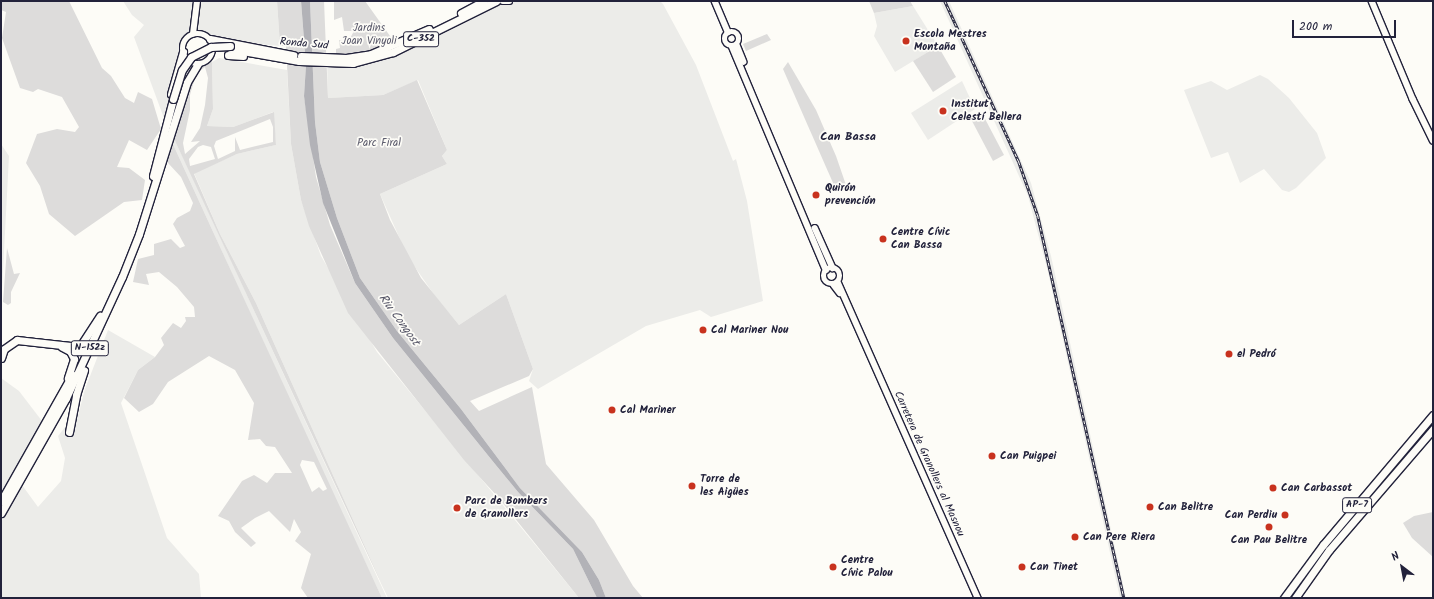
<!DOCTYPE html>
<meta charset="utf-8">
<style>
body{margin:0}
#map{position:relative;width:1434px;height:599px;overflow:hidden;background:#fdfcf7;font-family:Kalam,sans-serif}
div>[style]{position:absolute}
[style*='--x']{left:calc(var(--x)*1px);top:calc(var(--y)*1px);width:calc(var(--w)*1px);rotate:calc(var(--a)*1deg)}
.built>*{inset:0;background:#ecece9}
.green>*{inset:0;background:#dddcdb}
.water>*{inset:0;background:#b2b2b7}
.roads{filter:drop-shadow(1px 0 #22223b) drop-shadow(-1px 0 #22223b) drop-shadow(0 1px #22223b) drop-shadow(0 -1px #22223b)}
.secondary>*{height:5.5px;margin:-2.75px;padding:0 2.75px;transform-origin:2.75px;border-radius:2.75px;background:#fdfcf7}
.secondary>.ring{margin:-2.75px;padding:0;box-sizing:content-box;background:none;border:5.5px solid #fdfcf7;border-radius:50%}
.highway>*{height:7px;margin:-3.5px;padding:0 3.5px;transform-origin:3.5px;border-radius:3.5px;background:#fdfcf7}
.rail>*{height:2.5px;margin-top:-1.25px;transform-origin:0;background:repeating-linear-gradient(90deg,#fdfcf7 0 3px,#22223b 0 6px);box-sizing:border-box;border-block:1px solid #22223b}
.bridges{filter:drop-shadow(1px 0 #22223b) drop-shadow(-1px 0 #22223b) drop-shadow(0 1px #22223b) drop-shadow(0 -1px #22223b)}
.highway-bridge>*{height:7px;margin:-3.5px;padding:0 3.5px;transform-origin:3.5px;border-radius:3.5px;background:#fdfcf7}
.dots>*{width:11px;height:11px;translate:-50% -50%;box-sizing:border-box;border:2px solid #fdfcf7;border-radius:50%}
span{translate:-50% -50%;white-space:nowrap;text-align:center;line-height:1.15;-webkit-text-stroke:3.5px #fdfcf7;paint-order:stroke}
.shield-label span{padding:1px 3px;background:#fdfcf7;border:1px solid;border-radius:3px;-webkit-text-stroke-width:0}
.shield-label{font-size:10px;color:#22223b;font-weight:700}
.park-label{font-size:11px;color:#5a5a6b}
.poi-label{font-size:11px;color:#22223b;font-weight:700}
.left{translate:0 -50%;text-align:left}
.right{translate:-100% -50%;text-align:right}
.street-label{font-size:11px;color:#22223b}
.neighbourhood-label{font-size:12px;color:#22223b;font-weight:700}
.water-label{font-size:12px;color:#545466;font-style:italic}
.frame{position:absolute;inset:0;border:2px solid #22223b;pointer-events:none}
.north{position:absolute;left:1382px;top:547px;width:40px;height:40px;-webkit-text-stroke:3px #fdfcf7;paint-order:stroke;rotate:328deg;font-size:11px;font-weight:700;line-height:16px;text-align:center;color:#22223b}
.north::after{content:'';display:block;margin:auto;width:14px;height:18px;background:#22223b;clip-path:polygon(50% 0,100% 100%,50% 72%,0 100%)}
.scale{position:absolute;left:1292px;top:20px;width:104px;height:18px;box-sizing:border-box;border:2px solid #22223b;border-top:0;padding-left:5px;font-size:12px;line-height:14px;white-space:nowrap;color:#22223b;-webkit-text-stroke:3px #fdfcf7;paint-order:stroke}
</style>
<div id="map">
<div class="built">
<div style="clip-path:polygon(123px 1px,277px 1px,280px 46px,210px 39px,199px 33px,190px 35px,184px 42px,165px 121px,134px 37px,144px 25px,132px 15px)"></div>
<div style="clip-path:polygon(489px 1px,660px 1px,663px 4px,696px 65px,733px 161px,736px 159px,747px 201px,763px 301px,711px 317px,700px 310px,646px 326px,538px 389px,529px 381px,533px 369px,506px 294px,459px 325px,435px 296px,408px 257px,380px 194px,447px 164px,442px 156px,447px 150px,418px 80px,383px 95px,328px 98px,327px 60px,386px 52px)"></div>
<div style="clip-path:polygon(940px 1px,949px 1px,1031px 183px,1051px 256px,1126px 598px,1120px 598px,1048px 272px,1028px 196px)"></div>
<div style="clip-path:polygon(913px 6px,938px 46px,895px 72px,874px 36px,877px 26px,874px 13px)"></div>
<div style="clip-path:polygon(219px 58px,287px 70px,291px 144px,301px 200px,321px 256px,377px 352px,579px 598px,388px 598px,256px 303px,220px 234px,194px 173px,237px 154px,276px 145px,273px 112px,233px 127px,207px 126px,213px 109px,212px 62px)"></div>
<div style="clip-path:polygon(1260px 75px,1268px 79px,1289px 98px,1317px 133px,1326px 158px,1296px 188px,1289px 192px,1282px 190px,1264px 169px,1240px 183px,1228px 152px,1211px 158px,1184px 90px,1211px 81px,1227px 90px)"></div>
<div style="clip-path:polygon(962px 81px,975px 109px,928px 140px,911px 113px)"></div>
<div style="clip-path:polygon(175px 141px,191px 174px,387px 598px,382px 598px,330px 488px,172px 142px)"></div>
<div style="clip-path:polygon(1px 144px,9px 156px,1px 309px)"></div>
<div style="clip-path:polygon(108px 330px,155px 357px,138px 370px,121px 403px,167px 538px,199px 574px,201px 598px,1px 598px,1px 522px,22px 485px,38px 507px,61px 481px,65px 458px,58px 436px,66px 426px,75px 427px,85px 389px)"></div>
<div style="clip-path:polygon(1px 378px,19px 391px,42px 421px,1px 493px)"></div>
</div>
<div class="green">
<div style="clip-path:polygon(1px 1px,69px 1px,102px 68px,111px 76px,125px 98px,134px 103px,138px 92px,152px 99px,161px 129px,147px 150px,129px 140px,117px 167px,129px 168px,145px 180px,142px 200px,124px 202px,75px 236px,49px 214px,40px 186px,26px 163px,37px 134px,57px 129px,75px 132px,79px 127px,62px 97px,38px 89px,33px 92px,20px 88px,2px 38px,6px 12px,1px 10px)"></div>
<div style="clip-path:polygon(277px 1px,301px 1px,306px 65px,304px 96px,316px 177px,330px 225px,355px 283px,393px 338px,495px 464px,518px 492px,573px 549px,597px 598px,579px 598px,497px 496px,464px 460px,348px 313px,309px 226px,301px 200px,291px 144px,286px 46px,280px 46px)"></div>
<div style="clip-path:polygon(310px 1px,324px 1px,328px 98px,383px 95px,417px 80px,447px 150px,442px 156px,447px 164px,380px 194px,390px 220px,421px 278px,459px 325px,506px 294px,533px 369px,529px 376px,470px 401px,479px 411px,532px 387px,546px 464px,594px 520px,633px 586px,643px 598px,606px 598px,599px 580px,582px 552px,520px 488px,461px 409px,397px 331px,360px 278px,337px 218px,320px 162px,315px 122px)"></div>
<div style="clip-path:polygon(334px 1px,365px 1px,395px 43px,359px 54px,336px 55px,336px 49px,340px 48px,339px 40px,348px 42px,354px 31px,344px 31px,342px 17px,334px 20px)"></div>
<div style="clip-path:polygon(869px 1px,910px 1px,913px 6px,874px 13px)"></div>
<div style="clip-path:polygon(767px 34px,771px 40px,746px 51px,743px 44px)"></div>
<div style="clip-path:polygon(938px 46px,956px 77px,933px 92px,913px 61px)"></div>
<div style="clip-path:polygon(evenodd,212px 62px,213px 109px,207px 126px,233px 127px,274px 112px,276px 145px,237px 154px,194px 174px,220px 234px,256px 303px,388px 598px,175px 141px,172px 142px,215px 236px,382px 598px,308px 598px,301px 588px,311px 554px,295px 541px,301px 532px,294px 519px,290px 532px,269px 511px,255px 518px,241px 528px,256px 543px,251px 547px,235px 532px,229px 521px,218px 516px,242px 481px,254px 475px,267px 483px,275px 473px,292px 473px,275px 447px,266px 446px,260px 439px,248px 440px,254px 403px,235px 370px,209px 356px,168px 382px,153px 404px,139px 412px,124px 398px,138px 370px,155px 357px,164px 345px,161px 338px,173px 323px,181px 328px,186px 321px,185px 317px,195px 317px,194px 307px,177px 287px,159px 272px,146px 274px,149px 285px,133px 282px,138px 259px,154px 255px,154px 244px,171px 239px,180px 248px,185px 246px,173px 224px,177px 218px,190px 211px,193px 203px,181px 177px,168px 163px,167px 154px,196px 70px,212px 62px,205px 67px,208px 78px,205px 105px,200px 128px,191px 142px,200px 141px,185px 154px,183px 143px,190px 110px,190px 95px,196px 74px,205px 67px,212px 62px,270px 119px,273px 127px,273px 142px,240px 150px,235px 137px,235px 151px,218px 159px,214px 146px,216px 141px,270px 119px,212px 62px,203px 145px,211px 147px,215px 159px,190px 166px,189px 159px,198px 147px,203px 145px,212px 62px,302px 460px,314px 462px,327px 489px,323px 491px,319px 487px,312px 492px,300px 465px,302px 460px)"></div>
<div style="clip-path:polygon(788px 62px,816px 110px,836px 156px,847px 188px,837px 192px,783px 69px)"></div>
<div style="clip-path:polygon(983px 115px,1004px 155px,993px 161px,972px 121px)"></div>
<div style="clip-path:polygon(7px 248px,14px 274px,20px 273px,11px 292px,11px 303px,8px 305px,3px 302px)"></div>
<div style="clip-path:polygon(1433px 512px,1433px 557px,1412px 538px,1403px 523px,1414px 516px)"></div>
</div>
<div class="water">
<div style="clip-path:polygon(301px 1px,310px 1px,315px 122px,320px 162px,337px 218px,360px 278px,397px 331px,461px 409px,520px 488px,582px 552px,599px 580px,606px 598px,597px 598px,573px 549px,518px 492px,495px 464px,393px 338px,355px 283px,323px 203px,310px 145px,304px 96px,306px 65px)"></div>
</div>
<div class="roads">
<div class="secondary">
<div style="--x:503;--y:1;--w:6;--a:0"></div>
<div style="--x:715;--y:1;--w:34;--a:67"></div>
<div style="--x:1372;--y:1;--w:106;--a:67.3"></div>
<div style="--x:1413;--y:99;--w:46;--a:64"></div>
<div class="ring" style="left:725px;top:32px;width:8.5px;height:8.5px"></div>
<div class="ring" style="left:183px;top:34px;width:24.5px;height:24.5px"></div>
<div style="--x:193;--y:34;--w:33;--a:-83"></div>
<div style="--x:737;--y:45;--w:18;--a:68"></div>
<div style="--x:732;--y:46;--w:243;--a:67.2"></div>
<div style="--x:815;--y:228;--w:44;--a:65.8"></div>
<div class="ring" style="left:824px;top:268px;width:10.5px;height:10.5px"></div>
<div style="--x:838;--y:282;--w:346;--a:66.1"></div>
<div style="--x:834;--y:285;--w:10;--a:53"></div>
</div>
<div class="highway">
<div style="--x:461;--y:13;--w:26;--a:-28"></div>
<div style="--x:210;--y:39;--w:85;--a:10.9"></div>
<div style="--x:231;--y:49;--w:69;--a:10"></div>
<div style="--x:299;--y:61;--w:54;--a:2.1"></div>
<div style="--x:353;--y:63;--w:41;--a:-15.4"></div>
<div style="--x:393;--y:52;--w:115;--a:-26.3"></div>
<div style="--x:228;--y:55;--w:15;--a:4"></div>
<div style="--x:301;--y:56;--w:45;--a:2.5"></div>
<div style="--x:346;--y:58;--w:25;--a:-9"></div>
<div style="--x:371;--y:54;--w:63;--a:-23.3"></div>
<div style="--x:171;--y:94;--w:44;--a:-74.1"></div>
<div style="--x:153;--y:176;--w:80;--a:-75.4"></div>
<div style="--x:62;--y:347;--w:9;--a:27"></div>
<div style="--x:70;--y:351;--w:9;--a:63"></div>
<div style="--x:74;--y:359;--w:20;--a:108"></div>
<div style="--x:1;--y:358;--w:9;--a:-72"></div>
<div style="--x:4;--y:349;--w:16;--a:-35"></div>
<div style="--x:17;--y:340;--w:54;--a:6.3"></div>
<div style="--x:71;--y:346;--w:10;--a:-6"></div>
<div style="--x:81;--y:345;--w:35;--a:-57"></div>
<div style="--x:69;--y:432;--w:38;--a:-79"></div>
<div style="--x:76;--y:395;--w:26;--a:-72"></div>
<div style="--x:1;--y:501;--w:145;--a:-60.6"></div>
<div style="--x:1;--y:513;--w:132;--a:-60.5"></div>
<div style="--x:66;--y:398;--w:133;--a:-65.2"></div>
<div style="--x:122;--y:277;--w:46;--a:-68.4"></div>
<div style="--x:139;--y:234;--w:159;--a:-72.5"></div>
<div style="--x:187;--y:82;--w:21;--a:-59"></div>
<div style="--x:1284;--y:598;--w:66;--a:-53.7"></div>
<div style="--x:1323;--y:545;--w:170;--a:-49.8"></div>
<div style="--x:1295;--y:598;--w:59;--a:-54.7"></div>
<div style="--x:1329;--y:550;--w:160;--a:-49.3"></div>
</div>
</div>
<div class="rail">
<div style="--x:945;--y:1;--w:177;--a:65.3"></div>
<div style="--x:1019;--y:162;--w:57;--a:70.6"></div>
<div style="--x:1038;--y:216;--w:392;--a:77.3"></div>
</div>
<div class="bridges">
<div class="highway-bridge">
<div style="--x:173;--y:99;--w:30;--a:-73"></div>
<div style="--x:182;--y:70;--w:16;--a:-55"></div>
<div style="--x:191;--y:57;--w:22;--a:-27"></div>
<div style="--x:211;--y:47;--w:19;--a:-3"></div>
</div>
</div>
<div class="dots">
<div style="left:906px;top:41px;background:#c8321e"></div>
<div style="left:943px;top:111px;background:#c8321e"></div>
<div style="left:816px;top:195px;background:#c8321e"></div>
<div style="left:883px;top:239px;background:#c8321e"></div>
<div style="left:703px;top:330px;background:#c8321e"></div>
<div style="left:1229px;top:354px;background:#c8321e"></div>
<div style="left:612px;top:410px;background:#c8321e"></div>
<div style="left:992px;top:456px;background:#c8321e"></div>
<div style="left:692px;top:486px;background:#c8321e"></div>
<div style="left:1273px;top:488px;background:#c8321e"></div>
<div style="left:1150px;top:507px;background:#c8321e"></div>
<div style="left:457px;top:508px;background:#c8321e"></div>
<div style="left:1285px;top:515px;background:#c8321e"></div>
<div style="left:1269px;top:527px;background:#c8321e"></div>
<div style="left:1075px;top:537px;background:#c8321e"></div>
<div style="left:833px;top:567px;background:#c8321e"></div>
<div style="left:1022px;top:567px;background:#c8321e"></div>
</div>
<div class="shield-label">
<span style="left:421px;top:39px">C-352</span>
<span style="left:90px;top:348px">N-152z</span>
<span style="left:1357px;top:505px">AP-7</span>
</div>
<div class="park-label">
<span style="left:369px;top:35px">Jardins<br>Joan Vinyoli</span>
<span style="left:379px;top:143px">Parc Firal</span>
</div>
<div class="poi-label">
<span class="left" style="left:914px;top:41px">Escola Mestres<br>Montaña</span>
<span class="left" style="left:951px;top:111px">Institut<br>Celestí Bellera</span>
<span class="left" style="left:825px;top:195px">Quirón<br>prevención</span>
<span class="left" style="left:891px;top:239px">Centre Cívic<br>Can Bassa</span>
<span class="left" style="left:711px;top:330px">Cal Mariner Nou</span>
<span class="left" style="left:1237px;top:354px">el Pedró</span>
<span class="left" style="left:620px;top:410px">Cal Mariner</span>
<span class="left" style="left:1000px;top:456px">Can Puigpei</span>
<span class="left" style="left:700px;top:486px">Torre de<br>les Aigües</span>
<span class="left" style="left:1281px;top:488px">Can Carbassot</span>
<span class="left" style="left:465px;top:508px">Parc de Bombers<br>de Granollers</span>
<span class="left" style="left:1158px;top:507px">Can Belitre</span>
<span class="right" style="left:1277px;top:515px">Can Perdiu</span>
<span class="left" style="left:1083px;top:537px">Can Pere Riera</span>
<span style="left:1269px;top:540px">Can Pau Belitre</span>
<span class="left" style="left:841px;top:567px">Centre<br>Cívic Palou</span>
<span class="left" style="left:1030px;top:567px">Can Tinet</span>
</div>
<div class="street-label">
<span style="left:304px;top:44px;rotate:5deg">Ronda Sud</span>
<span style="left:929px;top:464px;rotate:66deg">Carretera de Granollers al Masnou</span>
</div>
<div class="neighbourhood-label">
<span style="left:848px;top:137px">Can Bassa</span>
</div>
<div class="water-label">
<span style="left:399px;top:320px;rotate:54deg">Riu Congost</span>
</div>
<div class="frame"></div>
<div class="north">N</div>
<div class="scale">200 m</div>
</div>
